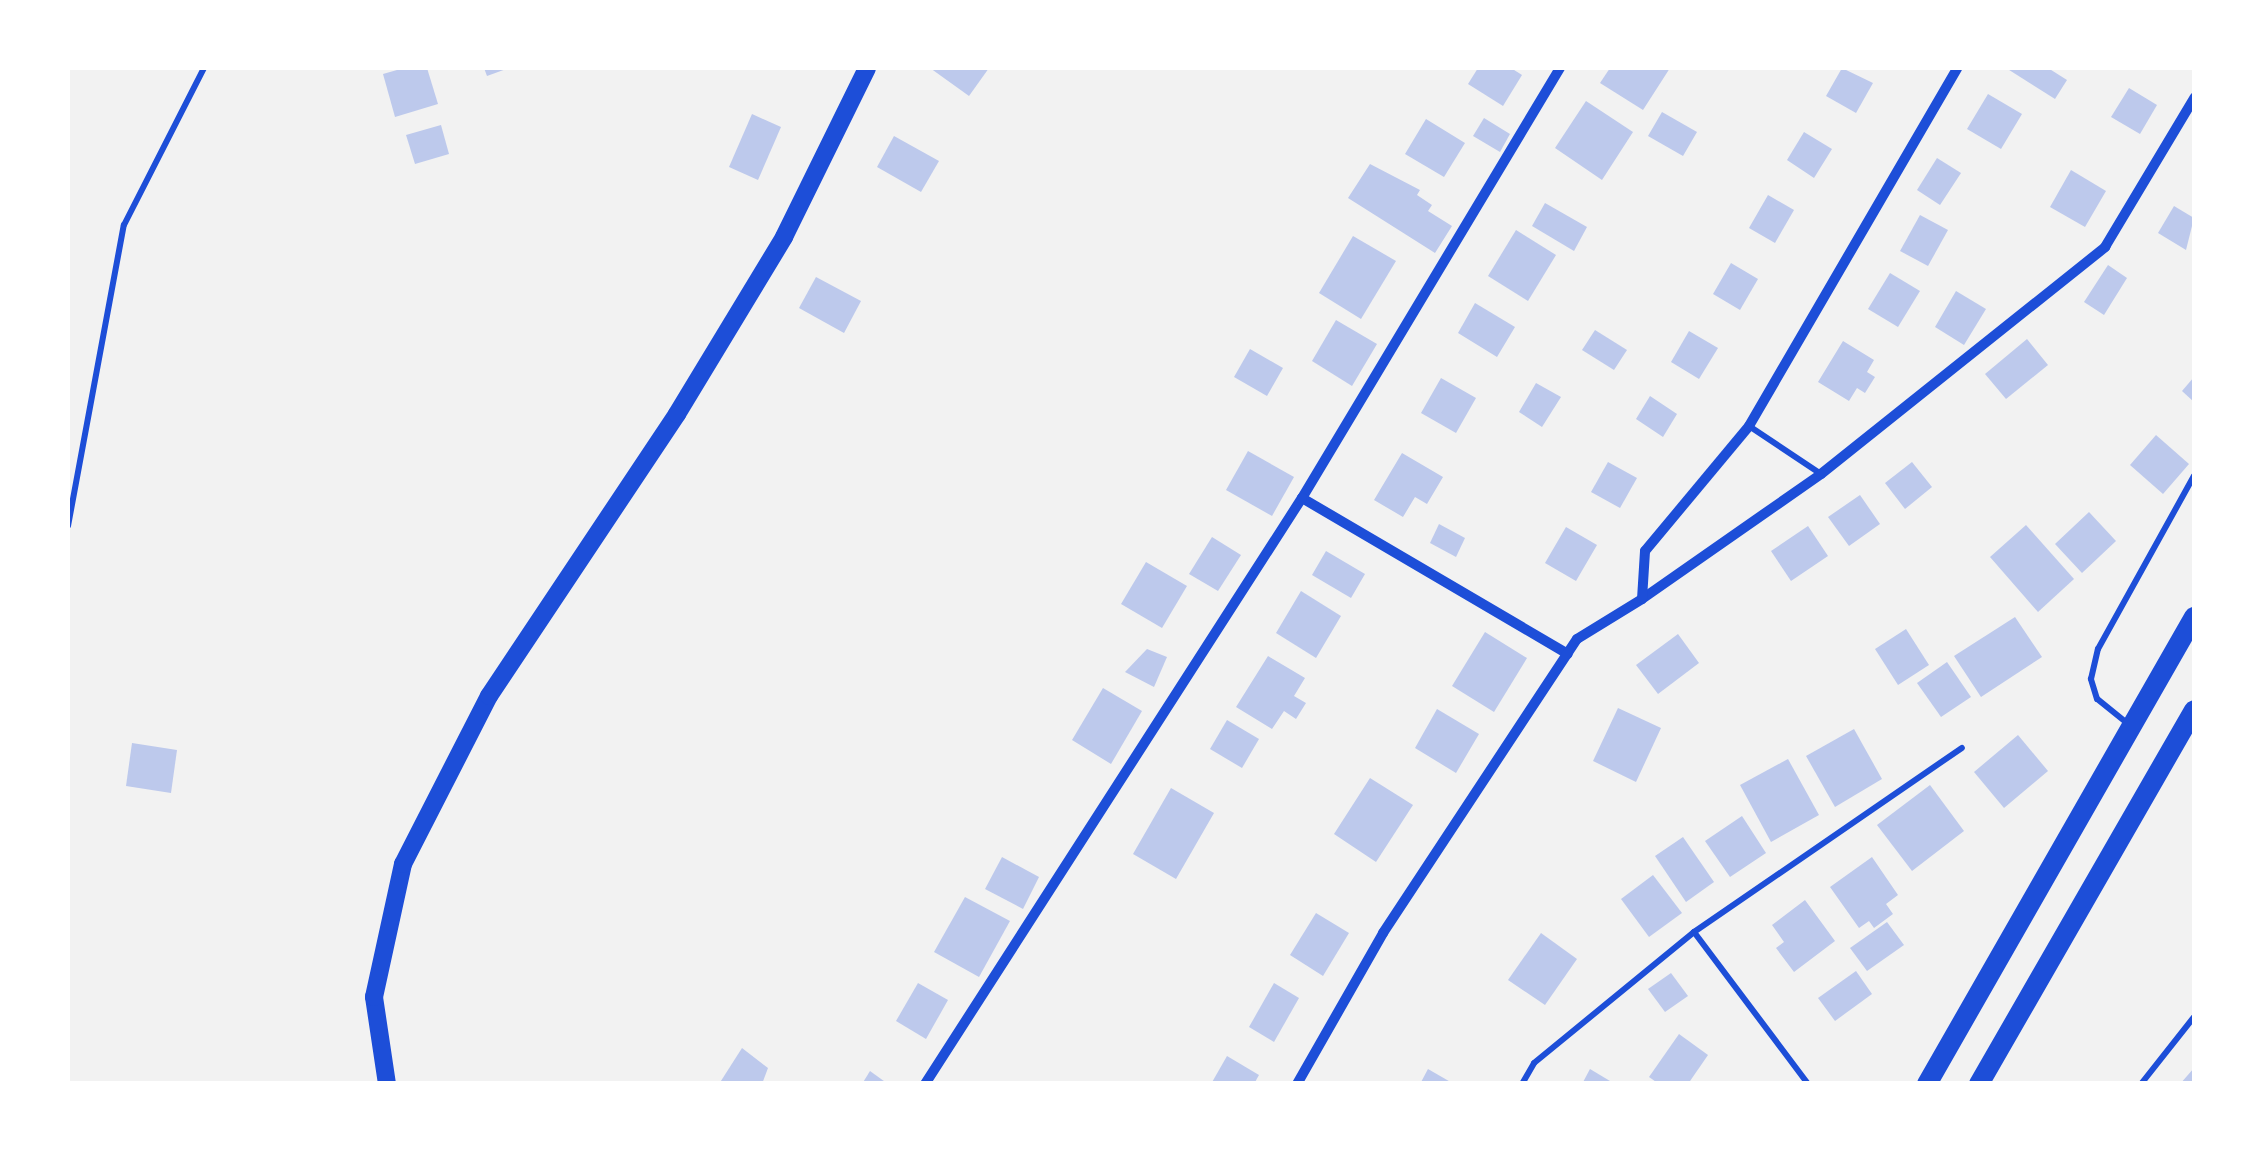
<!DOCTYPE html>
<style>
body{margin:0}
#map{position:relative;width:2262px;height:1151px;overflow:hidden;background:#f2f2f2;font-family:Ubuntu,sans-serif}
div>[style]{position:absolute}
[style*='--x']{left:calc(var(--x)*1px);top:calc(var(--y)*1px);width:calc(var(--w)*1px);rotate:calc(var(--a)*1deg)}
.building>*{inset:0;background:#bdc9ec}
.service>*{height:6px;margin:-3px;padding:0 3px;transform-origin:3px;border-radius:3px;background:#1d4ed8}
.minor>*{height:10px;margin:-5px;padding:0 5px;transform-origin:5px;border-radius:5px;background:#1d4ed8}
.secondary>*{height:18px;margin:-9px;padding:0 9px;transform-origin:9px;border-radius:9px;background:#1d4ed8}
.primary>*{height:20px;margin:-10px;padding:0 10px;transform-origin:10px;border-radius:10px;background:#1d4ed8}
span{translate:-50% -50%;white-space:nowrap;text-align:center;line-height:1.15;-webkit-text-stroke:8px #fff;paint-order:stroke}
.frame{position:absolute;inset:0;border:70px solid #fff;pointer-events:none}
</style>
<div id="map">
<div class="building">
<div style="clip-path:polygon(404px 68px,427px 68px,438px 104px,395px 117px,383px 74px)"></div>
<div style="clip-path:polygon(484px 68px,509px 68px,487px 76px)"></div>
<div style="clip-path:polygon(930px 68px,989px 68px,969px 96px)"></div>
<div style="clip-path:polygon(1478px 68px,1511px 68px,1522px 75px,1503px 106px,1468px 84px)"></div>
<div style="clip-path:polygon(1610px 68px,1670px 68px,1643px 110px,1600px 83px)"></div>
<div style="clip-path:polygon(1842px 68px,1873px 83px,1856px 113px,1826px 96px)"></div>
<div style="clip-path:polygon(2006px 68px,2048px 68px,2067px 80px,2055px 99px)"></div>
<div style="clip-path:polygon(2129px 88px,2157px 105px,2140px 134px,2111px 117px)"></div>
<div style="clip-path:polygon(1988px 94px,2022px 114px,2001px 149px,1967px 129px)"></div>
<div style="clip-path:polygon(1586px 101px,1633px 132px,1602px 180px,1555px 148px)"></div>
<div style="clip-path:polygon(1662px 112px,1697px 132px,1683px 156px,1648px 136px)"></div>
<div style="clip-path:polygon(752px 114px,781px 127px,758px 180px,729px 167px)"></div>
<div style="clip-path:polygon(1484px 118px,1510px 134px,1500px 152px,1473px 136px)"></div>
<div style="clip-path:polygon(1426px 119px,1465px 143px,1444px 177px,1405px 154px)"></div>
<div style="clip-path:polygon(441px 125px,449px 154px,415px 164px,406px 135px)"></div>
<div style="clip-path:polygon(1804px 132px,1832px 149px,1814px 178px,1787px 160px)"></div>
<div style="clip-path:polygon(894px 136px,939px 161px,921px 192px,877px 167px)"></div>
<div style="clip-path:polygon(1937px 158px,1961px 173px,1940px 205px,1917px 190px)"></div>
<div style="clip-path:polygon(1370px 164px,1420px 190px,1417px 195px,1432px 205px,1428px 211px,1452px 226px,1435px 253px,1348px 198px)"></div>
<div style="clip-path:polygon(2071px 170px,2106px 191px,2085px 227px,2050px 207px)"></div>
<div style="clip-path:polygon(1768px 195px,1794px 210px,1775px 243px,1749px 228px)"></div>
<div style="clip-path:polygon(1545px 203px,1587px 227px,1574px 251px,1532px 226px)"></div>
<div style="clip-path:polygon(2174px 206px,2194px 218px,2186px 250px,2158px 233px)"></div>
<div style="clip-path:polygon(1920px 215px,1948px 230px,1928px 266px,1900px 251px)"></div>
<div style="clip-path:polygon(1516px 230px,1556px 255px,1528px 301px,1488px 276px)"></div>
<div style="clip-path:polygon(1353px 236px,1396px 261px,1361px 319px,1319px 293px)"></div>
<div style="clip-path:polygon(1731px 263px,1758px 279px,1740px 310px,1713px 294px)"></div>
<div style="clip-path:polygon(2108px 265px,2127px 278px,2104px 315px,2084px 302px)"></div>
<div style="clip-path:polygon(1890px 273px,1920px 291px,1898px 327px,1868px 309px)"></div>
<div style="clip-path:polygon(816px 277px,861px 301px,844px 333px,799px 308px)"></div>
<div style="clip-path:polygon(1956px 291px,1986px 309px,1964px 345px,1935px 327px)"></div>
<div style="clip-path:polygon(1475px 303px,1515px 327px,1497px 357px,1458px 333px)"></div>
<div style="clip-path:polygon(1336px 320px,1377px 344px,1352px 386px,1312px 361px)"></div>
<div style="clip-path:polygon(1595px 330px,1627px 350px,1614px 370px,1582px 350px)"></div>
<div style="clip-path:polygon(1689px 331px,1718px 348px,1699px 379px,1671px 362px)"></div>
<div style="clip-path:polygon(2027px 339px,2048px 365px,2006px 399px,1985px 374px)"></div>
<div style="clip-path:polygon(1843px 341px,1874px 360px,1867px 372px,1875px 377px,1865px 393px,1857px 388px,1849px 401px,1818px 382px)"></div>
<div style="clip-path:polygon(1250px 349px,1283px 368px,1267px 396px,1234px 377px)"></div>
<div style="clip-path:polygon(2194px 377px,2194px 402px,2182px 391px)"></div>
<div style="clip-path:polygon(1441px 378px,1476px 398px,1456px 433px,1421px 413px)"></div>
<div style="clip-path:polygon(1536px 383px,1561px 397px,1542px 427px,1519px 412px)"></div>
<div style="clip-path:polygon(1650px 396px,1677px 414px,1663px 437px,1636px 419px)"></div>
<div style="clip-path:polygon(2156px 435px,2189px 464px,2163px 494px,2130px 465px)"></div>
<div style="clip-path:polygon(1248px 451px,1294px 477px,1272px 516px,1226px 490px)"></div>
<div style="clip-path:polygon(1402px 453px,1443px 477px,1427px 504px,1415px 497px,1403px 517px,1374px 500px)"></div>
<div style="clip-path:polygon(1608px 462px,1637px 478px,1620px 508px,1591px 492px)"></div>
<div style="clip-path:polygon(1912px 462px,1932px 487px,1905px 509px,1885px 483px)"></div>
<div style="clip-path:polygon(1860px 495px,1880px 524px,1849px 546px,1828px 517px)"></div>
<div style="clip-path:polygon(2089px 512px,2116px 541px,2082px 573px,2055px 544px)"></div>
<div style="clip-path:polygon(1439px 524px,1465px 538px,1456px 557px,1430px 543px)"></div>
<div style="clip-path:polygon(2026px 525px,2074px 579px,2038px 612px,1990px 557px)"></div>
<div style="clip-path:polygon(1808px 526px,1828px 556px,1791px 581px,1771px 551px)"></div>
<div style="clip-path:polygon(1566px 527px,1597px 545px,1576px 581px,1545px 563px)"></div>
<div style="clip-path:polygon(1212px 537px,1241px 555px,1218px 591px,1189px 574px)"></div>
<div style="clip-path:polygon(1326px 551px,1365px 574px,1351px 598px,1312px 575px)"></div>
<div style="clip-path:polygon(1146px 562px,1187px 586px,1162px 628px,1121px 604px)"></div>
<div style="clip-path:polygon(1301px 591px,1341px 616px,1316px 658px,1276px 633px)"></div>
<div style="clip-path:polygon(2015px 617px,2042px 657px,1981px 697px,1954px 656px)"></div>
<div style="clip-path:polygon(1906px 629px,1929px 665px,1898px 685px,1875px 649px)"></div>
<div style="clip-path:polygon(1485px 632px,1527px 658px,1494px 712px,1452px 686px)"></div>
<div style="clip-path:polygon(1678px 634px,1699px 663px,1658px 694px,1636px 665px)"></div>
<div style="clip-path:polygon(1147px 649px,1167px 657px,1154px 687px,1125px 672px)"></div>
<div style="clip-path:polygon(1268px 656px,1305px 678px,1294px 696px,1306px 703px,1296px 719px,1284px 711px,1272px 729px,1236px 707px)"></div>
<div style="clip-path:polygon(1947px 662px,1971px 697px,1941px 717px,1917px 683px)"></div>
<div style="clip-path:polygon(1103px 688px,1142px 711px,1111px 764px,1072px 740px)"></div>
<div style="clip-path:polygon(1618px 708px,1661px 728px,1636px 782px,1593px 761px)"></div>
<div style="clip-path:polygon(1437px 709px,1479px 734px,1456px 773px,1415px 748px)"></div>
<div style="clip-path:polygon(1227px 720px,1259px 739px,1242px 768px,1210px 749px)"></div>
<div style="clip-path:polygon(1854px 729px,1882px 779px,1835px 807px,1806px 756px)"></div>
<div style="clip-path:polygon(2018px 735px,2048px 771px,2004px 808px,1974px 772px)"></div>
<div style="clip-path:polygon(132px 743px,177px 750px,171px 793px,126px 786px)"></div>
<div style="clip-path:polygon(1788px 759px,1819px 815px,1771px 842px,1740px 785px)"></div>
<div style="clip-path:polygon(1370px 778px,1413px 805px,1376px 862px,1334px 834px)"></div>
<div style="clip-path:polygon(1930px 785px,1964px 831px,1912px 871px,1877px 825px)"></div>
<div style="clip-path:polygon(1171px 788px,1214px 813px,1176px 879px,1133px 854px)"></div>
<div style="clip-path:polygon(1742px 816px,1766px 853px,1730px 877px,1705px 841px)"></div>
<div style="clip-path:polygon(1683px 837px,1714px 882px,1686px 902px,1655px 856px)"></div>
<div style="clip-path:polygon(1002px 857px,1039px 877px,1023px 909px,985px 889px)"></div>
<div style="clip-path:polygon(1872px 857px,1898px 895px,1886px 904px,1893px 914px,1874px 928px,1869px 921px,1859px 928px,1830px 887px)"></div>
<div style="clip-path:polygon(1653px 875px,1682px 913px,1649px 937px,1621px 899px)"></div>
<div style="clip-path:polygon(965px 897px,1010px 921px,979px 977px,934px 952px)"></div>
<div style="clip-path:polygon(1805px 900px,1835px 941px,1794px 972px,1776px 948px,1784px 942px,1772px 925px)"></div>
<div style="clip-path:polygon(1316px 913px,1349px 933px,1323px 976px,1290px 955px)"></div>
<div style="clip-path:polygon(1887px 922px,1904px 945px,1867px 971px,1850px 948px)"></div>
<div style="clip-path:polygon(1541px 933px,1577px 959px,1545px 1005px,1508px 980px)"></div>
<div style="clip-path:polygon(1856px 971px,1872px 994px,1835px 1021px,1818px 998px)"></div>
<div style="clip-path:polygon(1671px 973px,1688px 996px,1665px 1012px,1648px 989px)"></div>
<div style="clip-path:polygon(918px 983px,948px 1000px,926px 1039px,896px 1021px)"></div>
<div style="clip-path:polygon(1274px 983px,1299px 998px,1274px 1042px,1249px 1027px)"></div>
<div style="clip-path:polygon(1679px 1034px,1708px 1055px,1688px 1084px,1659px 1084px,1649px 1077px)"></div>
<div style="clip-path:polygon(742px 1048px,768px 1068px,762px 1084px,719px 1084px)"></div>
<div style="clip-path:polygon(1227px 1056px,1259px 1075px,1254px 1084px,1211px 1084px)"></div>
<div style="clip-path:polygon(2194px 1068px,2194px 1084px,2180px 1084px)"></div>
<div style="clip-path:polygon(1428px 1069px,1454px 1084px,1420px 1084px)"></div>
<div style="clip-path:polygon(1590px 1069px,1615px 1084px,1582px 1084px)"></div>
<div style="clip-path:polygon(870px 1071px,888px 1084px,862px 1084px)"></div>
</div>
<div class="service">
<div style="--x:1749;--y:426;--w:87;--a:33.7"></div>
<div style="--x:68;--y:526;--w:306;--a:-79.5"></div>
<div style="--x:124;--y:225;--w:176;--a:-63"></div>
<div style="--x:2127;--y:723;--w:38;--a:-141"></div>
<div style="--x:2097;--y:699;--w:21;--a:-107"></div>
<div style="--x:2091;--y:679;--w:31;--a:-77"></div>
<div style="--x:2098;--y:649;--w:198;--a:-61"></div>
<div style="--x:1694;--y:932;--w:190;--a:53.1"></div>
<div style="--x:1522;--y:1084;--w:24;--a:-60"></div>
<div style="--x:1534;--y:1063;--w:207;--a:-39.3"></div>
<div style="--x:1694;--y:932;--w:325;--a:-34.5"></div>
<div style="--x:2141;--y:1084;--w:85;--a:-51.7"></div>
</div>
<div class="minor">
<div style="--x:1560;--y:68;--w:501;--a:120.96"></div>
<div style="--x:1302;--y:498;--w:308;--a:30.4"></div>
<div style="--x:1642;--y:599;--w:218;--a:-34.9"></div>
<div style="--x:1821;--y:474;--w:364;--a:-38.6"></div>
<div style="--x:2105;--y:247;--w:174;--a:-59.1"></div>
<div style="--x:925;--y:1084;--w:697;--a:-57.25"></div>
<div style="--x:1297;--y:1084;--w:174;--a:-60.3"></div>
<div style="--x:1383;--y:933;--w:352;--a:-56.6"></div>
<div style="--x:1577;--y:639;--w:76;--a:-31.6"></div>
<div style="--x:1642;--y:599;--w:48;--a:-86.4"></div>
<div style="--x:1645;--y:551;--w:163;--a:-50.2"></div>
<div style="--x:1749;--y:426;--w:414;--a:-59.8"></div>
</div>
<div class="secondary">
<div style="--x:387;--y:1084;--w:88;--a:-98.5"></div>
<div style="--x:374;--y:997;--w:136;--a:-77.7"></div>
<div style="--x:403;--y:864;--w:189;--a:-62.9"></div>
<div style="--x:489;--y:696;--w:339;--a:-56.3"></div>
<div style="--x:677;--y:414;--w:207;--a:-58.8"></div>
<div style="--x:784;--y:237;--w:188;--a:-63.8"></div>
</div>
<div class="primary">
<div style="--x:1927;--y:1084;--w:538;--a:-60.24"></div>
<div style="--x:1979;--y:1084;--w:431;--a:-60.1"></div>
</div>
<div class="frame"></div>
</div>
